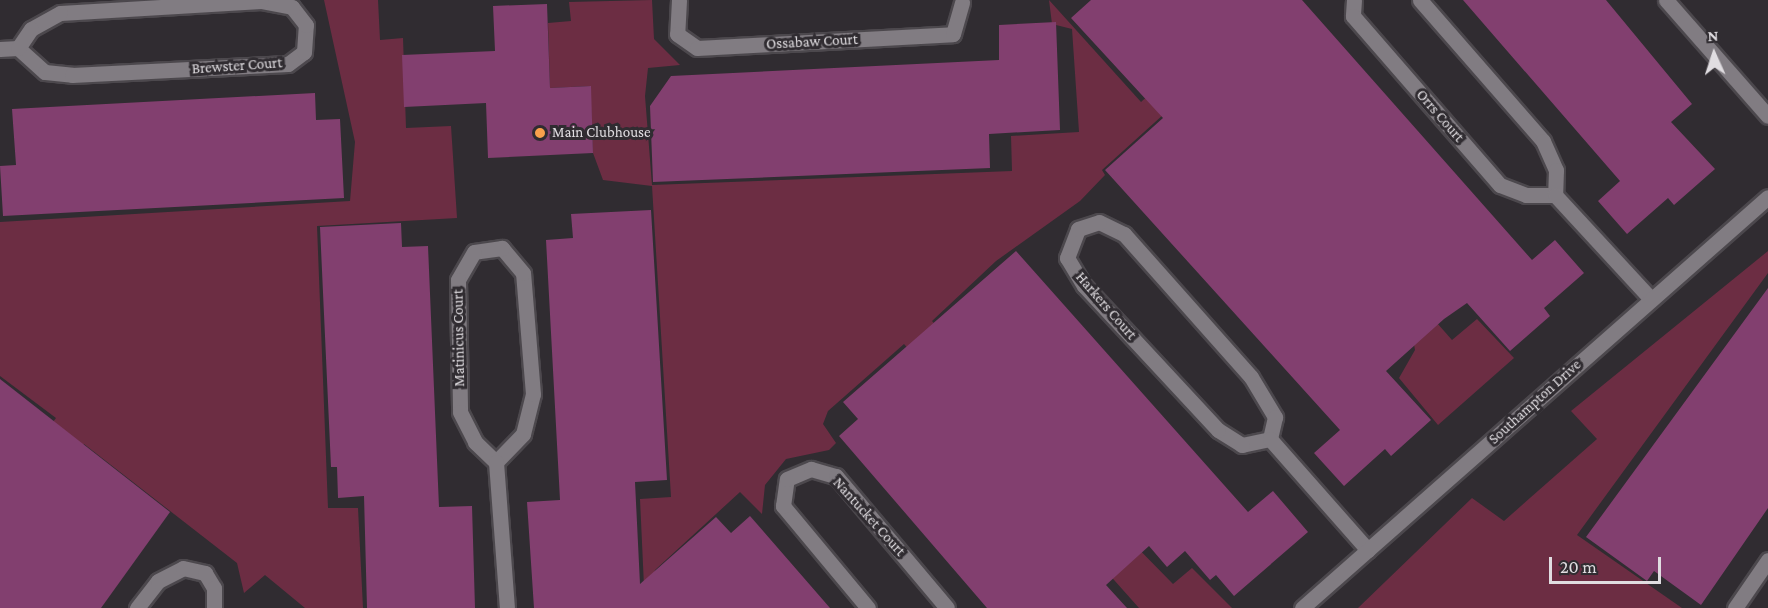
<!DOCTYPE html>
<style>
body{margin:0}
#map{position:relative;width:1768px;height:608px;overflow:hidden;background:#302c31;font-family:"Crimson Pro",serif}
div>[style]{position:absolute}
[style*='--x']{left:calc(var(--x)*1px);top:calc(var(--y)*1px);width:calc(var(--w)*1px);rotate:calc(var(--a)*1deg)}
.green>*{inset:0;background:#6c2d43}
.building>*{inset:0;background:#823f6f}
.roads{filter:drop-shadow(2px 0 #4c484d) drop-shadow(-2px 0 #4c484d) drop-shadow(0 2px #4c484d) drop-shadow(0 -2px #4c484d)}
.minor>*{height:15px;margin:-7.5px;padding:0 7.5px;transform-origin:7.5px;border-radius:7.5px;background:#817c82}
.dots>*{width:16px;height:16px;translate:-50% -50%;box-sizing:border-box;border:3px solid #302c31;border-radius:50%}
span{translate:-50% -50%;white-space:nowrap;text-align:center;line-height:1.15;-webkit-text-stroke:6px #302c31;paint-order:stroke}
.street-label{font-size:15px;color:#e0dde1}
.poi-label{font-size:15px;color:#e0dde1}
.left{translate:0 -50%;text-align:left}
.north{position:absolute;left:1684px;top:24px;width:60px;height:60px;-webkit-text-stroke:4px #302c31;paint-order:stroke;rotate:357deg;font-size:16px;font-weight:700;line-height:24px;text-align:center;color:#e0dde1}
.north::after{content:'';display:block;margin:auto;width:21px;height:27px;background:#e0dde1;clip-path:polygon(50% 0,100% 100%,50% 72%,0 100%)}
.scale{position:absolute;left:1549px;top:557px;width:112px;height:27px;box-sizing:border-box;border:3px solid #e0dde1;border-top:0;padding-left:8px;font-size:18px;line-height:21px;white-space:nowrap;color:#e0dde1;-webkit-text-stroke:4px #302c31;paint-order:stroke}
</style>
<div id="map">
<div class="green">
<div style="clip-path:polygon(324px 0,378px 0,380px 40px,403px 38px,406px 128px,451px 126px,457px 218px,317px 226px,328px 508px,358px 508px,363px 608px,305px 608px,265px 575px,244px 593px,237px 563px,84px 444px,0 555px,0 492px,56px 418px,0 376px,0 222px,350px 201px,355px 142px)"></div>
<div style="clip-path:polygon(652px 0,654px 39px,680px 65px,648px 68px,645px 96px,652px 185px,1012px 171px,1011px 136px,1079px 132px,1072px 29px,1052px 24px,1049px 0,1141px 102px,1255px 0,1213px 69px,1452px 340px,1477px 319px,1514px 358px,1438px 425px,1399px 378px,1415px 350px,1412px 333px,1185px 95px,1102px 170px,1105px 175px,1080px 201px,996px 261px,932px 321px,1074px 483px,1173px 584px,1192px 568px,1232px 608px,1139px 608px,904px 344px,828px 411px,823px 424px,836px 443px,829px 450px,786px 459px,765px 485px,762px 514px,740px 492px,655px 570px,645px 608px,640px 499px,671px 497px,652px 186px,603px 180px,593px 153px,590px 86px,550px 88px,548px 23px,571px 21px,569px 2px)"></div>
<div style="clip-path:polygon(1768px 251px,1768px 273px,1577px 535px,1682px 608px,1358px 608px,1472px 498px,1504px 521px,1597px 439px,1571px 411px)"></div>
</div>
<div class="building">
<div style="clip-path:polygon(1091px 0,1302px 0,1532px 260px,1555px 240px,1584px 273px,1544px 308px,1550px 316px,1510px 351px,1467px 303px,1444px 319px,1386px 371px,1431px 420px,1391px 456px,1385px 449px,1344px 486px,1314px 453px,1340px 430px,1105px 170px,1163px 118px,1071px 18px)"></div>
<div style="clip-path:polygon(1463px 0,1606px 0,1692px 104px,1671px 122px,1715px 169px,1674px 205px,1668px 198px,1627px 234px,1598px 201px,1620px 181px)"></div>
<div style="clip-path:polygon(547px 4px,550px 88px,591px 86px,593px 153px,488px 158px,486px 103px,404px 107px,402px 55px,495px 51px,493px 6px)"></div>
<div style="clip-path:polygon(1056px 22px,1060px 130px,989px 134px,990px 168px,653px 182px,650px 106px,671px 76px,999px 60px,999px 25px)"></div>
<div style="clip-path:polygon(315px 93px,316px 120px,340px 119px,344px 198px,3px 216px,0 166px,16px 165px,12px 109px)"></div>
<div style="clip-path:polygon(651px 210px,667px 480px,635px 482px,640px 584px,716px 517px,731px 533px,750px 516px,830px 608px,534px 608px,527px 502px,560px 500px,546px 240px,573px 238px,571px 214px)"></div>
<div style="clip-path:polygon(401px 223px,402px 247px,428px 246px,439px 507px,472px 506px,475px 608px,367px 608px,364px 496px,338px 498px,337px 467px,331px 467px,320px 227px)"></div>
<div style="clip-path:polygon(1016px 251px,1248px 512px,1273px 491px,1308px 532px,1234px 596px,1216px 575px,1210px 580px,1185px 551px,1167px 567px,1149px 546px,1106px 585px,1127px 608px,987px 608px,839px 436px,858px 419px,843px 402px)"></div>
<div style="clip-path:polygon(1768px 288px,1768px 508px,1701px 605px,1654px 571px,1647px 581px,1586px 537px)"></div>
<div style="clip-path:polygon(0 379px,170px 512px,101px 608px,0 608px)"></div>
</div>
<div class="roads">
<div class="minor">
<div style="--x:679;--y:0;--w:34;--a:93"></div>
<div style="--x:677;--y:34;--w:24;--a:35"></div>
<div style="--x:697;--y:48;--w:256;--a:-3.1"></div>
<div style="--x:953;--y:34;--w:33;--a:-74"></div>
<div style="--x:1354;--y:0;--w:16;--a:94"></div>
<div style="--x:1353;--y:16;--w:224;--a:49"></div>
<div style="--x:1500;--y:185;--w:28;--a:21"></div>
<div style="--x:1526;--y:195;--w:29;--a:0"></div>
<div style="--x:1420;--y:0;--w:187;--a:48.9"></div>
<div style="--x:1543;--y:141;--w:32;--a:66"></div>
<div style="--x:1556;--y:170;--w:25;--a:92"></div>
<div style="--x:1555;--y:195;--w:142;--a:47.3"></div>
<div style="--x:1666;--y:0;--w:154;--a:48.7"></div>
<div style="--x:0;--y:49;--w:18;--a:-3"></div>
<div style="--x:18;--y:48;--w:36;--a:42"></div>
<div style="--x:45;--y:72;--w:27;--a:6"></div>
<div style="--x:72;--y:75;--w:216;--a:-2.9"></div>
<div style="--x:288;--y:64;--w:20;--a:-37"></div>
<div style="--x:304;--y:52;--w:27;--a:-86"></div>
<div style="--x:306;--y:25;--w:23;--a:-128"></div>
<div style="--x:292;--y:7;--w:32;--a:-169"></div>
<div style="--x:261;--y:1;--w:201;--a:176.6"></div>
<div style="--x:60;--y:13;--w:33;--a:151"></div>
<div style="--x:31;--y:29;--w:23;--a:124"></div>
<div style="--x:1099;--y:222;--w:28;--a:26"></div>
<div style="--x:1124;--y:234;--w:191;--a:48.4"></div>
<div style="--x:1251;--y:377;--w:47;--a:59"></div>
<div style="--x:1275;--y:417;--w:23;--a:103"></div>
<div style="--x:1270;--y:439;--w:29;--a:168"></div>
<div style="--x:1242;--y:445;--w:28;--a:-148"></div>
<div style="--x:1218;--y:430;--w:197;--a:-132.9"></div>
<div style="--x:1084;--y:286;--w:33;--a:-121"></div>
<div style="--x:1067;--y:258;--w:31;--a:-69"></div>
<div style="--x:1078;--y:229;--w:22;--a:-18"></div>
<div style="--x:1270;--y:439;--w:148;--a:48.6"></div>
<div style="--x:496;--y:462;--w:39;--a:-46"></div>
<div style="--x:523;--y:434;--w:41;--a:-76"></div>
<div style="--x:533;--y:394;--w:121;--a:-94.7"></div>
<div style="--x:523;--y:273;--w:33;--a:-130"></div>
<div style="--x:502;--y:248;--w:28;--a:172"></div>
<div style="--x:474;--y:252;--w:32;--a:120"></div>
<div style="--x:458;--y:280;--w:132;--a:89.1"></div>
<div style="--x:460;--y:412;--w:34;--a:63"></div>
<div style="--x:475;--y:442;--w:29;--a:44"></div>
<div style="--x:496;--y:462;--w:146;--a:85.7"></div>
<div style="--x:137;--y:608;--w:34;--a:-52"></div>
<div style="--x:158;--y:581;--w:28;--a:-27"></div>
<div style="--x:183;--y:568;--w:23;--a:13"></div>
<div style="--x:205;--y:573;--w:17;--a:59"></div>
<div style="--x:214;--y:588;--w:20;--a:90"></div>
<div style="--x:868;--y:608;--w:133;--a:-129.8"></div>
<div style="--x:783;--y:506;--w:27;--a:-82"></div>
<div style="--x:787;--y:479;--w:26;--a:-23"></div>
<div style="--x:811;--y:469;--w:26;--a:16"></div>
<div style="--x:836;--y:476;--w:172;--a:49.9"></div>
<div style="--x:1302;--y:608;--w:621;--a:-41.41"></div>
<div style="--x:1735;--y:608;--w:58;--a:-55.5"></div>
</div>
</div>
<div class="dots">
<div style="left:540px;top:133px;background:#f9a04c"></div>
</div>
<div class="street-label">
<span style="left:812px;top:42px;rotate:-3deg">Ossabaw Court</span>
<span style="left:237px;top:66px;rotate:-4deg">Brewster Court</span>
<span style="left:1440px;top:116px;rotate:49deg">Orrs Court</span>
<span style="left:1106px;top:306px;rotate:49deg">Harkers Court</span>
<span style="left:459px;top:338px;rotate:-91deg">Matinicus Court</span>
<span style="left:1535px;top:402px;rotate:-42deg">Southampton Drive</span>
<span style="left:869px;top:517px;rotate:48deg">Nantucket Court</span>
</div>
<div class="poi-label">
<span class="left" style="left:552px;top:133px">Main Clubhouse</span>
</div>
<div class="north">N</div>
<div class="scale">20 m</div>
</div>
